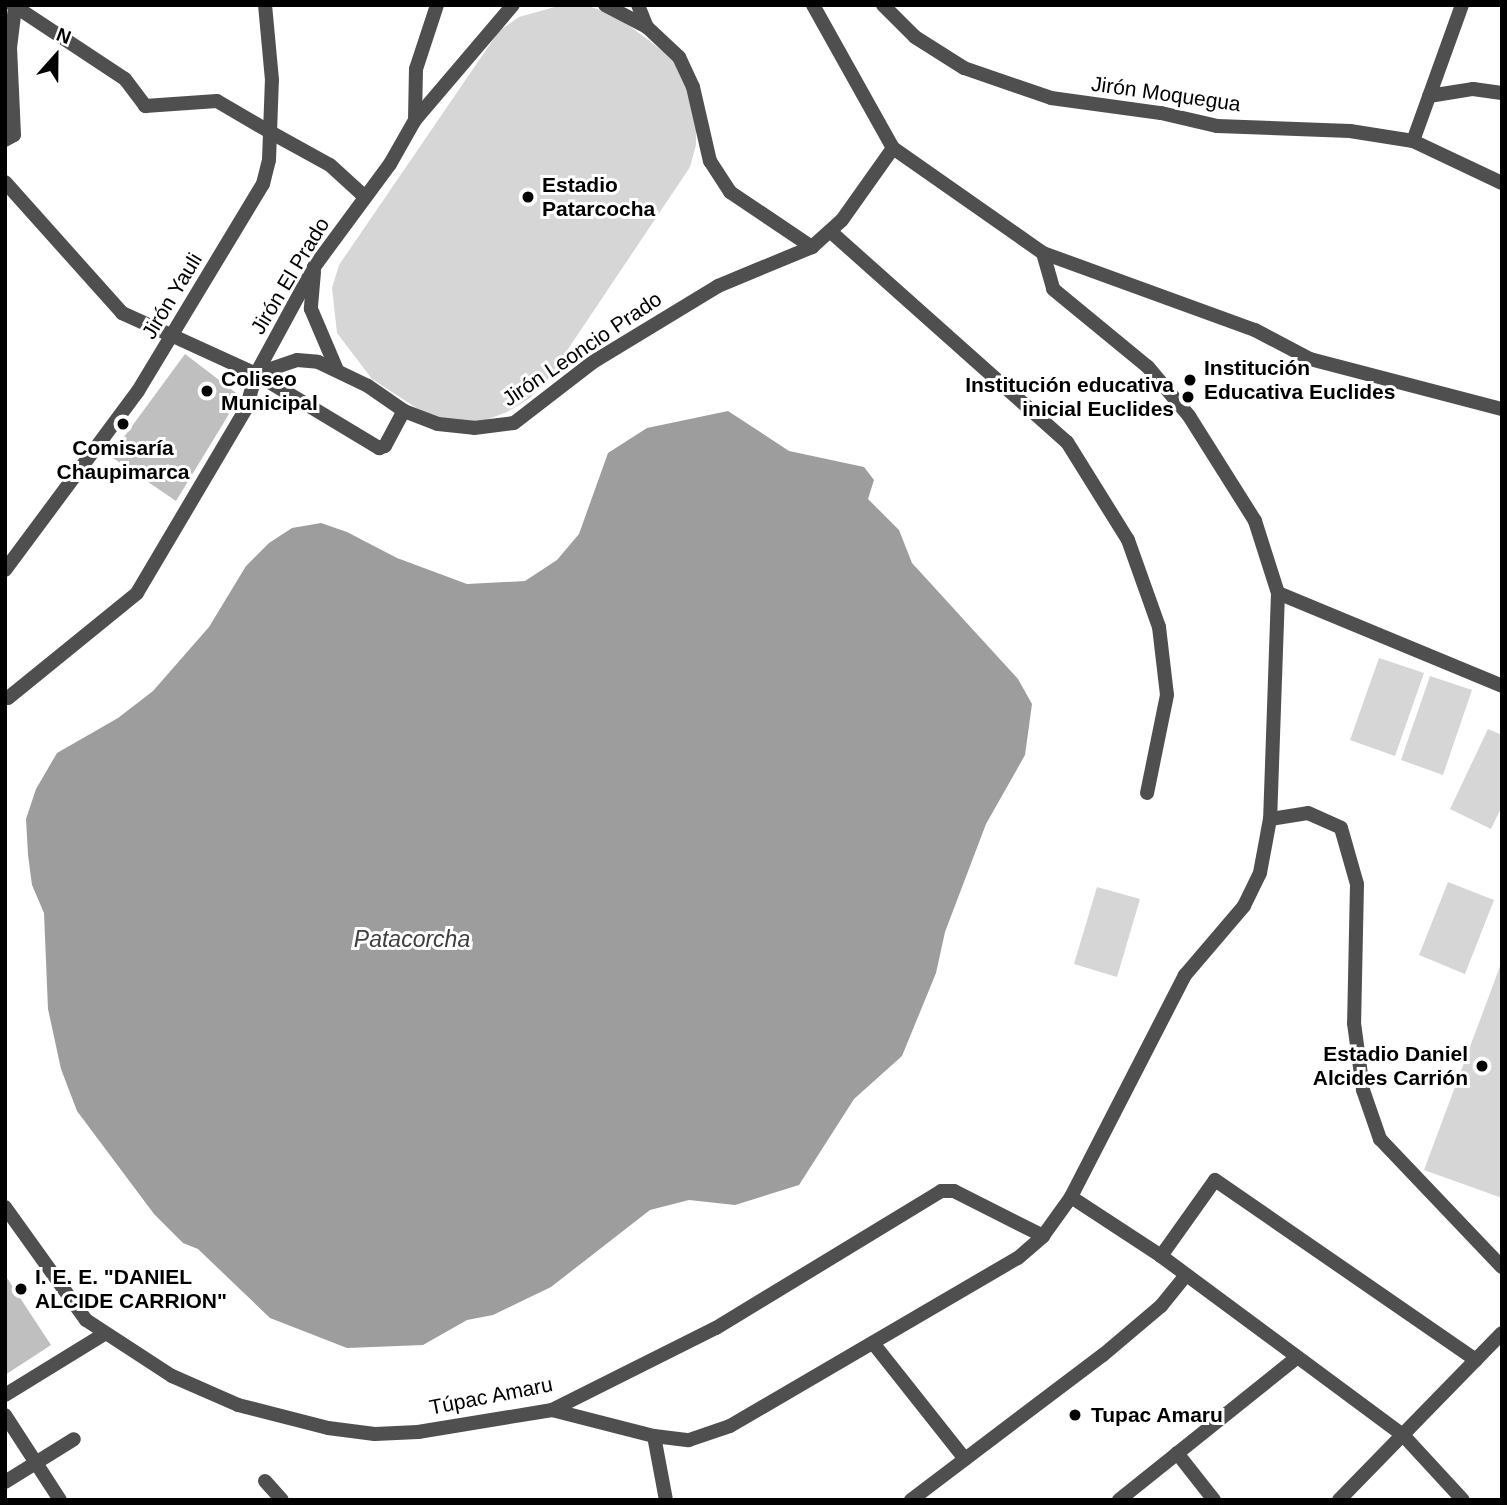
<!DOCTYPE html>
<meta charset="utf-8">
<style>
body{margin:0}
#map{position:relative;width:1507px;height:1505px;overflow:hidden;background:#fff;font-family:Arial,sans-serif}
div>[style]{position:absolute}
[style*='--x']{left:calc(var(--x)*1px);top:calc(var(--y)*1px);width:calc(var(--w)*1px);rotate:calc(var(--a)*1deg)}
.green>*{inset:0;background:#d6d6d6}
.water>*{inset:0;background:#9d9d9d}
.building>*{inset:0;background:#bfbfbf}
.pedestrian>*{height:14px;margin:-7px;padding:0 7px;transform-origin:7px;border-radius:7px;background:#4f4f4f}
.minor>*{height:14px;margin:-7px;padding:0 7px;transform-origin:7px;border-radius:7px;background:#4f4f4f}
.tertiary>*{height:14px;margin:-7px;padding:0 7px;transform-origin:7px;border-radius:7px;background:#4f4f4f}
.dots>*{width:19px;height:19px;translate:-50% -50%;box-sizing:border-box;border:4px solid #fff;border-radius:50%}
span{translate:-50% -50%;white-space:nowrap;text-align:center;line-height:1.15;-webkit-text-stroke:6px #fff;paint-order:stroke}
.street-label{font-size:21px;color:#000}
.poi-label{font-size:21px;color:#000;font-weight:700}
.left{translate:0 -50%;text-align:left}
.right{translate:-100% -50%;text-align:right}
.water-label{font-size:23px;color:#3e3e3e;font-style:italic}
.frame{position:absolute;inset:0;border:7px solid #000;pointer-events:none}
.north{position:absolute;left:21px;top:21px;width:70px;height:70px;-webkit-text-stroke:5px #fff;paint-order:stroke;rotate:21deg;font-size:19px;font-weight:700;line-height:28px;text-align:center;color:#000}
.north::after{content:'';display:block;margin:auto;width:24px;height:32px;background:#000;clip-path:polygon(50% 0,100% 100%,50% 72%,0 100%)}
</style>
<div id="map">
<div class="green">
<div style="clip-path:polygon(562px 5px,591px 7px,615px 15px,672px 58px,685px 77px,696px 122px,696px 145px,690px 167px,548px 379px,530px 398px,507px 412px,483px 421px,454px 422px,424px 413px,372px 379px,337px 333px,332px 288px,339px 265px,499px 31px,519px 17px)"></div>
<div style="clip-path:polygon(1379px 658px,1424px 673px,1395px 756px,1350px 740px)"></div>
<div style="clip-path:polygon(1430px 676px,1472px 690px,1443px 775px,1401px 760px)"></div>
<div style="clip-path:polygon(1488px 729px,1502px 735px,1502px 806px,1491px 829px,1450px 809px)"></div>
<div style="clip-path:polygon(1448px 882px,1494px 900px,1465px 974px,1419px 955px)"></div>
<div style="clip-path:polygon(1097px 887px,1140px 899px,1117px 977px,1074px 964px)"></div>
<div style="clip-path:polygon(1502px 961px,1502px 1198px,1424px 1170px)"></div>
</div>
<div class="water">
<div style="clip-path:polygon(728px 411px,789px 451px,864px 467px,874px 480px,868px 499px,899px 530px,912px 563px,1018px 679px,1032px 704px,1025px 755px,986px 824px,945px 932px,936px 973px,902px 1056px,854px 1099px,799px 1185px,735px 1205px,689px 1200px,650px 1210px,551px 1287px,493px 1315px,467px 1320px,423px 1345px,347px 1348px,270px 1318px,198px 1249px,183px 1243px,154px 1214px,77px 1111px,61px 1069px,48px 1009px,44px 913px,32px 885px,28px 855px,26px 819px,36px 789px,57px 753px,118px 718px,153px 691px,209px 627px,246px 566px,269px 543px,292px 528px,321px 523px,347px 532px,397px 558px,467px 584px,525px 581px,557px 560px,579px 534px,608px 453px,647px 428px)"></div>
</div>
<div class="building">
<div style="clip-path:polygon(185px 354px,240px 396px,176px 501px,110px 456px)"></div>
<div style="clip-path:polygon(5px 1275px,51px 1345px,5px 1375px)"></div>
</div>
<div class="pedestrian">
<div style="--x:13;--y:5;--w:134;--a:33.5"></div>
<div style="--x:125;--y:79;--w:34;--a:53"></div>
<div style="--x:145;--y:106;--w:72;--a:-4"></div>
<div style="--x:217;--y:101;--w:61;--a:30.3"></div>
<div style="--x:5;--y:140;--w:10;--a:-29"></div>
<div style="--x:14;--y:135;--w:87;--a:-92.6"></div>
<div style="--x:10;--y:48;--w:41;--a:-83"></div>
<div style="--x:5;--y:182;--w:176;--a:48.2"></div>
<div style="--x:122;--y:313;--w:56;--a:24.3"></div>
</div>
<div class="minor">
<div style="--x:605;--y:5;--w:47;--a:27.6"></div>
<div style="--x:647;--y:27;--w:44;--a:43.2"></div>
<div style="--x:679;--y:57;--w:33;--a:65"></div>
<div style="--x:693;--y:87;--w:76;--a:77.1"></div>
<div style="--x:710;--y:161;--w:37;--a:57"></div>
<div style="--x:730;--y:192;--w:99;--a:33.9"></div>
<div style="--x:638;--y:5;--w:24;--a:68"></div>
<div style="--x:813;--y:5;--w:164;--a:60.8"></div>
<div style="--x:893;--y:148;--w:183;--a:35"></div>
<div style="--x:1043;--y:253;--w:37;--a:74"></div>
<div style="--x:1053;--y:289;--w:123;--a:39.4"></div>
<div style="--x:1148;--y:367;--w:64;--a:50.1"></div>
<div style="--x:1189;--y:416;--w:124;--a:57.8"></div>
<div style="--x:1255;--y:521;--w:76;--a:72.3"></div>
<div style="--x:1278;--y:593;--w:226;--a:92"></div>
<div style="--x:1270;--y:819;--w:55;--a:100.5"></div>
<div style="--x:1260;--y:873;--w:37;--a:116"></div>
<div style="--x:1244;--y:906;--w:91;--a:130.5"></div>
<div style="--x:1185;--y:975;--w:250;--a:117.2"></div>
<div style="--x:1429;--y:96;--w:45;--a:-9"></div>
<div style="--x:1473;--y:89;--w:29;--a:8"></div>
<div style="--x:415;--y:120;--w:51;--a:-88.9"></div>
<div style="--x:416;--y:69;--w:67;--a:-71.8"></div>
<div style="--x:270;--y:132;--w:68;--a:28.8"></div>
<div style="--x:330;--y:165;--w:46;--a:42.4"></div>
<div style="--x:1413;--y:141;--w:145;--a:-70.2"></div>
<div style="--x:831;--y:232;--w:316;--a:41.7"></div>
<div style="--x:1067;--y:442;--w:115;--a:58.1"></div>
<div style="--x:1128;--y:540;--w:92;--a:70.4"></div>
<div style="--x:1159;--y:627;--w:68;--a:83.3"></div>
<div style="--x:1167;--y:695;--w:100;--a:101.5"></div>
<div style="--x:1043;--y:253;--w:226;--a:20"></div>
<div style="--x:1255;--y:330;--w:62;--a:27.8"></div>
<div style="--x:1310;--y:359;--w:198;--a:14.6"></div>
<div style="--x:314;--y:272;--w:37;--a:95"></div>
<div style="--x:311;--y:309;--w:66;--a:66.9"></div>
<div style="--x:173;--y:336;--w:91;--a:24.6"></div>
<div style="--x:256;--y:374;--w:43;--a:-18.9"></div>
<div style="--x:297;--y:360;--w:21;--a:5"></div>
<div style="--x:318;--y:362;--w:55;--a:25.6"></div>
<div style="--x:368;--y:386;--w:44;--a:34.8"></div>
<div style="--x:404;--y:411;--w:36;--a:21"></div>
<div style="--x:438;--y:424;--w:36;--a:6"></div>
<div style="--x:474;--y:428;--w:40;--a:-7.1"></div>
<div style="--x:514;--y:423;--w:100;--a:-37.7"></div>
<div style="--x:593;--y:362;--w:146;--a:-31.3"></div>
<div style="--x:718;--y:286;--w:102;--a:-22.5"></div>
<div style="--x:812;--y:247;--w:40;--a:-42"></div>
<div style="--x:842;--y:220;--w:88;--a:-54.7"></div>
<div style="--x:256;--y:374;--w:144;--a:31"></div>
<div style="--x:379;--y:448;--w:6;--a:-18"></div>
<div style="--x:385;--y:446;--w:40;--a:-62"></div>
<div style="--x:5;--y:570;--w:223;--a:-53.4"></div>
<div style="--x:138;--y:391;--w:242;--a:-58.9"></div>
<div style="--x:263;--y:184;--w:25;--a:-76"></div>
<div style="--x:269;--y:160;--w:80;--a:-87.9"></div>
<div style="--x:272;--y:80;--w:75;--a:-95.3"></div>
<div style="--x:1278;--y:593;--w:243;--a:22.5"></div>
<div style="--x:8;--y:698;--w:166;--a:-39.1"></div>
<div style="--x:137;--y:593;--w:214;--a:-59.4"></div>
<div style="--x:246;--y:409;--w:36;--a:-74"></div>
<div style="--x:256;--y:374;--w:122;--a:-61.5"></div>
<div style="--x:314;--y:267;--w:128;--a:-53.6"></div>
<div style="--x:390;--y:164;--w:51;--a:-60.4"></div>
<div style="--x:415;--y:120;--w:151;--a:-49.6"></div>
<div style="--x:1270;--y:819;--w:38;--a:-9"></div>
<div style="--x:1308;--y:813;--w:36;--a:24"></div>
<div style="--x:1341;--y:828;--w:58;--a:74.1"></div>
<div style="--x:1357;--y:884;--w:139;--a:91.2"></div>
<div style="--x:1354;--y:1023;--w:68;--a:82.3"></div>
<div style="--x:1363;--y:1090;--w:52;--a:70.9"></div>
<div style="--x:1380;--y:1139;--w:177;--a:46.4"></div>
<div style="--x:1161;--y:1256;--w:93;--a:-54.6"></div>
<div style="--x:1215;--y:1180;--w:317;--a:34.6"></div>
<div style="--x:873;--y:1343;--w:148;--a:51.6"></div>
<div style="--x:5;--y:1395;--w:116;--a:-31.6"></div>
<div style="--x:552;--y:1410;--w:183;--a:-26.6"></div>
<div style="--x:716;--y:1328;--w:263;--a:-31.3"></div>
<div style="--x:941;--y:1191;--w:13;--a:0"></div>
<div style="--x:954;--y:1191;--w:100;--a:26.8"></div>
<div style="--x:5;--y:1415;--w:101;--a:57.1"></div>
<div style="--x:654;--y:1436;--w:65;--a:79.4"></div>
<div style="--x:1177;--y:1453;--w:60;--a:51.8"></div>
<div style="--x:265;--y:1481;--w:25;--a:48"></div>
<div style="--x:5;--y:1482;--w:81;--a:-31.9"></div>
<div style="--x:911;--y:1500;--w:241;--a:-37.1"></div>
<div style="--x:1103;--y:1355;--w:76;--a:-40.2"></div>
<div style="--x:1161;--y:1306;--w:40;--a:-51"></div>
<div style="--x:1119;--y:1500;--w:226;--a:-38.7"></div>
<div style="--x:1339;--y:1500;--w:233;--a:-45.7"></div>
</div>
<div class="tertiary">
<div style="--x:883;--y:5;--w:45;--a:45"></div>
<div style="--x:915;--y:37;--w:58;--a:32.3"></div>
<div style="--x:964;--y:68;--w:92;--a:19"></div>
<div style="--x:1051;--y:98;--w:111;--a:7.8"></div>
<div style="--x:1161;--y:113;--w:57;--a:13.1"></div>
<div style="--x:1217;--y:126;--w:133;--a:2.2"></div>
<div style="--x:1350;--y:131;--w:64;--a:9"></div>
<div style="--x:1413;--y:141;--w:98;--a:25.3"></div>
<div style="--x:5;--y:1207;--w:139;--a:54.4"></div>
<div style="--x:86;--y:1320;--w:103;--a:33.1"></div>
<div style="--x:172;--y:1376;--w:72;--a:23.7"></div>
<div style="--x:238;--y:1405;--w:93;--a:14.3"></div>
<div style="--x:328;--y:1428;--w:47;--a:7.3"></div>
<div style="--x:375;--y:1434;--w:43;--a:-2.7"></div>
<div style="--x:418;--y:1432;--w:136;--a:-9.3"></div>
<div style="--x:552;--y:1410;--w:105;--a:14.3"></div>
<div style="--x:654;--y:1436;--w:35;--a:7"></div>
<div style="--x:689;--y:1440;--w:43;--a:-18.9"></div>
<div style="--x:730;--y:1426;--w:333;--a:-30.3"></div>
<div style="--x:1018;--y:1258;--w:33;--a:-41"></div>
<div style="--x:1043;--y:1236;--w:48;--a:-54.3"></div>
<div style="--x:1071;--y:1197;--w:108;--a:33.2"></div>
<div style="--x:1161;--y:1256;--w:301;--a:36.5"></div>
<div style="--x:1403;--y:1435;--w:88;--a:47.3"></div>
</div>
<div class="dots">
<div style="left:528px;top:197px;background:#000"></div>
<div style="left:1190px;top:380px;background:#000"></div>
<div style="left:207px;top:391px;background:#000"></div>
<div style="left:1188px;top:397px;background:#000"></div>
<div style="left:123px;top:424px;background:#000"></div>
<div style="left:1482px;top:1066px;background:#000"></div>
<div style="left:21px;top:1289px;background:#000"></div>
<div style="left:1075px;top:1415px;background:#000"></div>
</div>
<div class="street-label">
<span style="left:1166px;top:94px;rotate:8deg">Jirón Moquegua</span>
<span style="left:290px;top:276px;rotate:-59deg">Jirón El Prado</span>
<span style="left:172px;top:296px;rotate:-59deg">Jirón Yauli</span>
<span style="left:582px;top:349px;rotate:-34deg">Jirón Leoncio Prado</span>
<span style="left:491px;top:1396px;rotate:-11deg">Túpac Amaru</span>
</div>
<div class="poi-label">
<span class="left" style="left:542px;top:197px">Estadio<br>Patarcocha</span>
<span class="left" style="left:1204px;top:380px">Institución<br>Educativa Euclides</span>
<span class="left" style="left:221px;top:391px">Coliseo<br>Municipal</span>
<span class="right" style="left:1174px;top:397px">Institución educativa<br>inicial Euclides</span>
<span style="left:123px;top:460px">Comisaría<br>Chaupimarca</span>
<span class="right" style="left:1468px;top:1066px">Estadio Daniel<br>Alcides Carrión</span>
<span class="left" style="left:35px;top:1289px">I. E. E. "DANIEL<br>ALCIDE CARRION"</span>
<span class="left" style="left:1091px;top:1415px">Tupac Amaru</span>
</div>
<div class="water-label">
<span style="left:412px;top:939px">Patacorcha</span>
</div>
<div class="frame"></div>
<div class="north">N</div>
</div>
